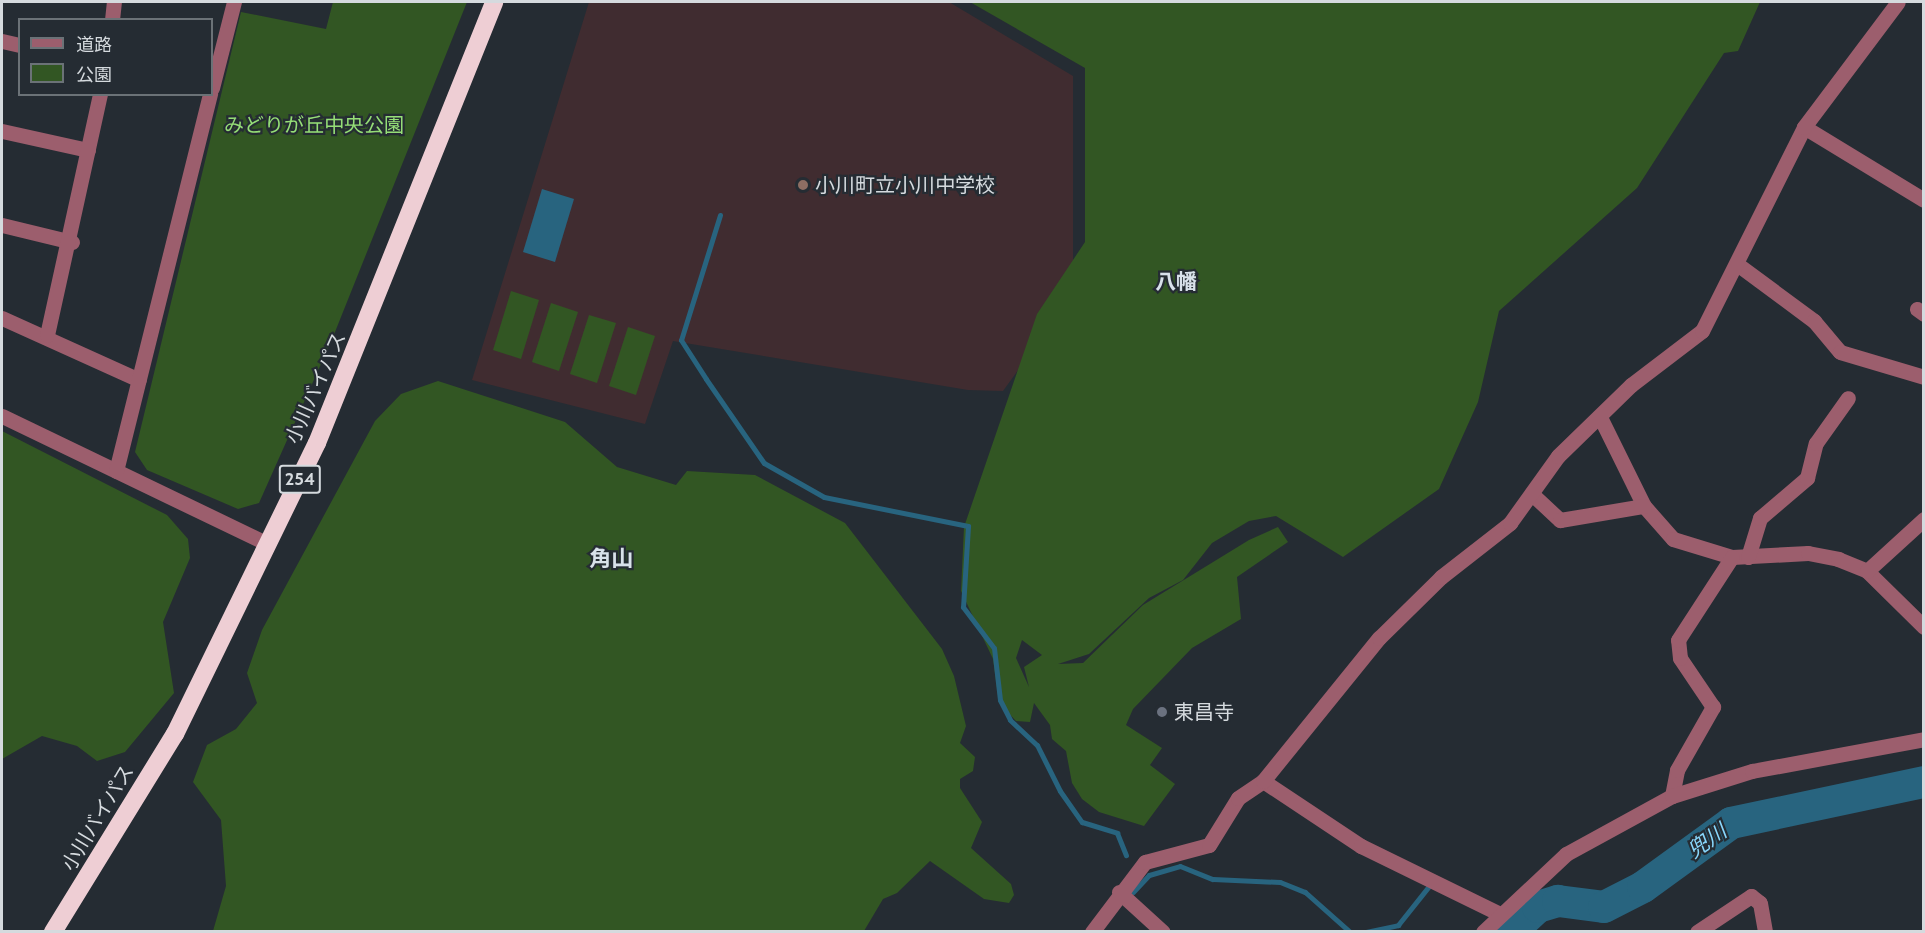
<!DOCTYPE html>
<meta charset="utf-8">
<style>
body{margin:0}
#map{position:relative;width:1925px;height:933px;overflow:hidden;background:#252c33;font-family:Cabin,"Noto Sans JP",sans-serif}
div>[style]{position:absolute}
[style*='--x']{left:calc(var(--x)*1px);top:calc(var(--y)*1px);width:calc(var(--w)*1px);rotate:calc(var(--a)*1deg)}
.education>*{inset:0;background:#402c30}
.green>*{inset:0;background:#325623}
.water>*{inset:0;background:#28647f}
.stream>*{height:5px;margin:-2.5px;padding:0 2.5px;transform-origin:2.5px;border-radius:2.5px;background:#28647f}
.river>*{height:32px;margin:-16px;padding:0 16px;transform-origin:16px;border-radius:16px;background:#28647f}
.minor>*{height:15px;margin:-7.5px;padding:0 7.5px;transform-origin:7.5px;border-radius:7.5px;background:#9c5e6d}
.highway>*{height:18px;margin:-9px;padding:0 9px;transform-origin:9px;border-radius:9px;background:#eeced4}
.dots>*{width:16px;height:16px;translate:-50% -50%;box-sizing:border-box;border:3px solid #252c33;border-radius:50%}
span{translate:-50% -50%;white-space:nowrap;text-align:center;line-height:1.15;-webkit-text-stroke:4.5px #252c33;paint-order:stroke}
.shield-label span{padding:2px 4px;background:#252c33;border:2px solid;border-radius:4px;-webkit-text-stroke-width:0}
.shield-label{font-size:18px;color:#d5dade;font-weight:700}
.park-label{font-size:20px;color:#95de77}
.poi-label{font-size:20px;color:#d5dade}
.left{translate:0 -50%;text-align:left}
.street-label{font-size:20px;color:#d5dade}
.neighbourhood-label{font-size:21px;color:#d8e1ea;font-weight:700}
.water-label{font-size:21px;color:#89d7fc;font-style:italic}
.quarter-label{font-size:22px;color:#d8e1ea;font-weight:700}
.frame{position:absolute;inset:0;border:3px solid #d5dade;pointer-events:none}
.legend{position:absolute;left:18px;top:18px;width:195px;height:78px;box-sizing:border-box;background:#252c33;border:2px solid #6b7277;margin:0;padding:8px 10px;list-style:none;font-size:18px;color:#d5dade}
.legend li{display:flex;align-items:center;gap:12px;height:30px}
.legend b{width:30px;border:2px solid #6b7277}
</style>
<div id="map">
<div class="education">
<div style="clip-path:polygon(589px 2px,949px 2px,1073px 76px,1073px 294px,1003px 391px,968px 390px,673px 341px,645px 424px,472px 380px)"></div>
</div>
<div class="green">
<div style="clip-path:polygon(333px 2px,467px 2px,333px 337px,259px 503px,238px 509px,147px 470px,135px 452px,241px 12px,326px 29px)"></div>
<div style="clip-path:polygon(evenodd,970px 2px,1760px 2px,1738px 51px,1724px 53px,1637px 188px,1499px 311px,1478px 402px,1439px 489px,1343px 557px,1276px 516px,1249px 521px,1212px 543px,1183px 580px,1149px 598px,1089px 654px,1058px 664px,1083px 663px,1143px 605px,1249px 540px,1278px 527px,1288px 542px,1237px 577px,1241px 619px,1192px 648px,1133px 709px,1126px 725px,1162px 748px,1150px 765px,1175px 784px,1144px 826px,1099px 812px,1082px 799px,1072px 783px,1066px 751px,1052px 739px,1050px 725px,1034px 703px,1030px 722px,1016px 721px,999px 703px,993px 659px,961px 591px,964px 527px,1037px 314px,1085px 242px,1085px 68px,970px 2px,1022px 640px,1042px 655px,1024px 667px,1029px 687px,1016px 658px,1022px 640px)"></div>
<div style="clip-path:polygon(511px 291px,539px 300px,521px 359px,493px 350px)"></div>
<div style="clip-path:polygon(551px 303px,578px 312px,559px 371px,532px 362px)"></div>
<div style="clip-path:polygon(589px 315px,616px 323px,597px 383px,570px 374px)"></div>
<div style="clip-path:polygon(628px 327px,655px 336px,636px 395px,609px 386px)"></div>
<div style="clip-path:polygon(438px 381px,565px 422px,617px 467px,676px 485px,687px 471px,755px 475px,845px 523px,942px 649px,954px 676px,966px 726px,960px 743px,975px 757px,973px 771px,960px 779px,960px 788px,982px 822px,971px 848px,1011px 884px,1014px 895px,1009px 903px,984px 899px,930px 861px,897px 893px,883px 899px,864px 931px,213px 931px,226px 886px,221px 820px,193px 782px,207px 745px,236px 729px,257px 703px,247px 673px,262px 630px,375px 421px,401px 394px)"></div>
<div style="clip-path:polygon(2px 431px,167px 515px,188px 539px,190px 558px,163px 622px,174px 693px,125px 752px,97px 761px,77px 746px,42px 736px,2px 759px)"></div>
</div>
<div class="water">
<div style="clip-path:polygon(542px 189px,574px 199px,555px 262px,523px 252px)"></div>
</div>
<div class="stream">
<div style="--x:720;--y:215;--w:131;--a:107.3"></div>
<div style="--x:681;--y:340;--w:46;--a:57.3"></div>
<div style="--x:706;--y:379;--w:102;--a:55.4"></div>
<div style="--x:764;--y:463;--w:69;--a:29.5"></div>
<div style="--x:824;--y:497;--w:147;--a:11.4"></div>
<div style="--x:968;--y:526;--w:81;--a:93.5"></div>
<div style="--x:963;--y:607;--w:51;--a:52.9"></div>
<div style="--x:994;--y:648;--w:52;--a:83.4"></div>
<div style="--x:1000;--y:700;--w:22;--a:63"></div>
<div style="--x:1010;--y:720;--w:37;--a:43"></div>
<div style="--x:1037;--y:745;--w:51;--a:63.4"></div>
<div style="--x:1060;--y:791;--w:38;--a:55"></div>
<div style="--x:1082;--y:822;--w:37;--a:17"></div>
<div style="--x:1117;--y:833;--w:24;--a:68"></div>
<div style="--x:1133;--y:892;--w:23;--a:-47"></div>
<div style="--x:1149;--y:875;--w:32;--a:-16"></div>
<div style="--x:1180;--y:866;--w:35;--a:22"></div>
<div style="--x:1213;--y:879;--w:67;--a:2.6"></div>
<div style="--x:1280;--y:882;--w:27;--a:22"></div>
<div style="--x:1305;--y:892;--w:60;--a:41.6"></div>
<div style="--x:1366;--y:932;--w:33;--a:-12"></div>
<div style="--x:1398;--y:925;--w:50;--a:-51.5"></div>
</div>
<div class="river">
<div style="--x:1511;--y:932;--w:37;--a:-43"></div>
<div style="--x:1538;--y:907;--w:21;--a:-17"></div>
<div style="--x:1558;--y:901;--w:46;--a:7.4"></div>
<div style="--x:1604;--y:907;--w:44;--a:-27.1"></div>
<div style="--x:1643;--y:887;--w:109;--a:-36"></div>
<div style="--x:1731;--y:823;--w:197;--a:-12"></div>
</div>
<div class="minor">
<div style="--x:112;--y:20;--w:18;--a:-84"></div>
<div style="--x:2;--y:41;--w:18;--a:13"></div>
<div style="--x:212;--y:88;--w:89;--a:-75.7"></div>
<div style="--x:1804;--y:127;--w:140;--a:31.3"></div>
<div style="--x:2;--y:131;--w:88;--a:12.5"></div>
<div style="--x:2;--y:225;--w:72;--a:13.7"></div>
<div style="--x:1737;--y:264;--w:96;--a:36.5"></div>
<div style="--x:1814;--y:321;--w:40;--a:50"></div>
<div style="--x:1840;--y:352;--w:88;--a:16.6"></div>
<div style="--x:1917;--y:309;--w:9;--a:36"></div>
<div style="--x:2;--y:318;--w:150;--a:24.3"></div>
<div style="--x:47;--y:335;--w:247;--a:-77.6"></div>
<div style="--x:2;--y:416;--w:295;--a:25.7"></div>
<div style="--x:1601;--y:419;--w:97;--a:63.7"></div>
<div style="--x:1644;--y:506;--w:44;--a:48.7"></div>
<div style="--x:1673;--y:539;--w:62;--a:17"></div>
<div style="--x:1732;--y:557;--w:76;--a:-3"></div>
<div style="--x:1808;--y:553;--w:31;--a:11"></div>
<div style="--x:1838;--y:559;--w:31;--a:22"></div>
<div style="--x:1867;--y:571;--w:80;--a:44.5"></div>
<div style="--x:116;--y:471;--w:389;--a:-76"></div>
<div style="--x:1533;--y:495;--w:37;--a:43"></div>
<div style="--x:1560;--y:520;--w:85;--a:-9.5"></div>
<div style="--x:1748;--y:557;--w:41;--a:-72.9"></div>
<div style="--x:1760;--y:518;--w:62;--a:-40.4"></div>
<div style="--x:1807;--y:478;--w:36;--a:-76"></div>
<div style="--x:1816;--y:443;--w:55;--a:-54.6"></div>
<div style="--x:1867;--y:571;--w:77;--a:-42.4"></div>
<div style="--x:1263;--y:781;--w:118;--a:33.6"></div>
<div style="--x:1361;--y:846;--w:153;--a:26.1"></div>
<div style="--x:1672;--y:796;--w:26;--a:-79"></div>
<div style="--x:1677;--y:770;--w:73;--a:-60.3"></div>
<div style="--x:1713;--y:707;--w:59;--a:-124"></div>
<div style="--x:1680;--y:658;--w:18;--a:-96"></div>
<div style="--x:1678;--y:640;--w:99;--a:-57"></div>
<div style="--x:1119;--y:892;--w:59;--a:42.3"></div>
<div style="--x:1092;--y:932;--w:88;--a:-52.9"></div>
<div style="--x:1145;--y:862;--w:66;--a:-14.9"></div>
<div style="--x:1209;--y:845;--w:55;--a:-58.3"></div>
<div style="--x:1238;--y:798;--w:30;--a:-34"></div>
<div style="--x:1263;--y:781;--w:184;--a:-51"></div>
<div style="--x:1379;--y:638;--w:87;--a:-44.5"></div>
<div style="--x:1441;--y:577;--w:88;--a:-38"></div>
<div style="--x:1510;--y:523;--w:82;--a:-54.4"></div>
<div style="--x:1558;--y:456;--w:102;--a:-44.2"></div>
<div style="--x:1631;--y:385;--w:89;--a:-37.3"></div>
<div style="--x:1702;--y:331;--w:228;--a:-63.4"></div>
<div style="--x:1804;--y:127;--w:156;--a:-53.1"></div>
<div style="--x:1483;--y:932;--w:114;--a:-43.2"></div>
<div style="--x:1566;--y:854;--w:121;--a:-28.7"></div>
<div style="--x:1672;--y:796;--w:84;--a:-17.4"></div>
<div style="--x:1752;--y:771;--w:175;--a:-10.5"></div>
<div style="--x:1697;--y:932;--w:65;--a:-33.7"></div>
<div style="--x:1751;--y:896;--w:11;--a:38"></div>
<div style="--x:1760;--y:903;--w:29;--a:80"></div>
</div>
<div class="highway">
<div style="--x:53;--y:932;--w:233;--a:-58.4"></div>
<div style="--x:175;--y:734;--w:324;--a:-64"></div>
<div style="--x:317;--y:443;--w:475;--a:-68.1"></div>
</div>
<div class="dots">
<div style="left:803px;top:185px;background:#8d6e63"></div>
<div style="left:1162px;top:712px;background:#6b7280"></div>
</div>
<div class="shield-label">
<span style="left:300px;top:479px">254</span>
</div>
<div class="park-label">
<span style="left:314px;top:125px">みどりが丘中央公園</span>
</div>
<div class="poi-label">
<span class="left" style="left:815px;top:185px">小川町立小川中学校</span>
<span class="left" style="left:1174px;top:712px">東昌寺</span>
</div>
<div class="street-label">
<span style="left:316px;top:388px;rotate:-66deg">小川バイパス</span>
<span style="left:98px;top:818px;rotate:-59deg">小川バイパス</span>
</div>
<div class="neighbourhood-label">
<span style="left:1176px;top:282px">八幡</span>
</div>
<div class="water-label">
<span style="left:1707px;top:841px;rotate:-35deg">兜川</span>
</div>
<div class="quarter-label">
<span style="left:611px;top:559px">角山</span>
</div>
<div class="frame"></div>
<ul class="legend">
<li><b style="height:8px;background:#9c5e6d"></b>道路</li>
<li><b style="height:16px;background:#325623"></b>公園</li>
</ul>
</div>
